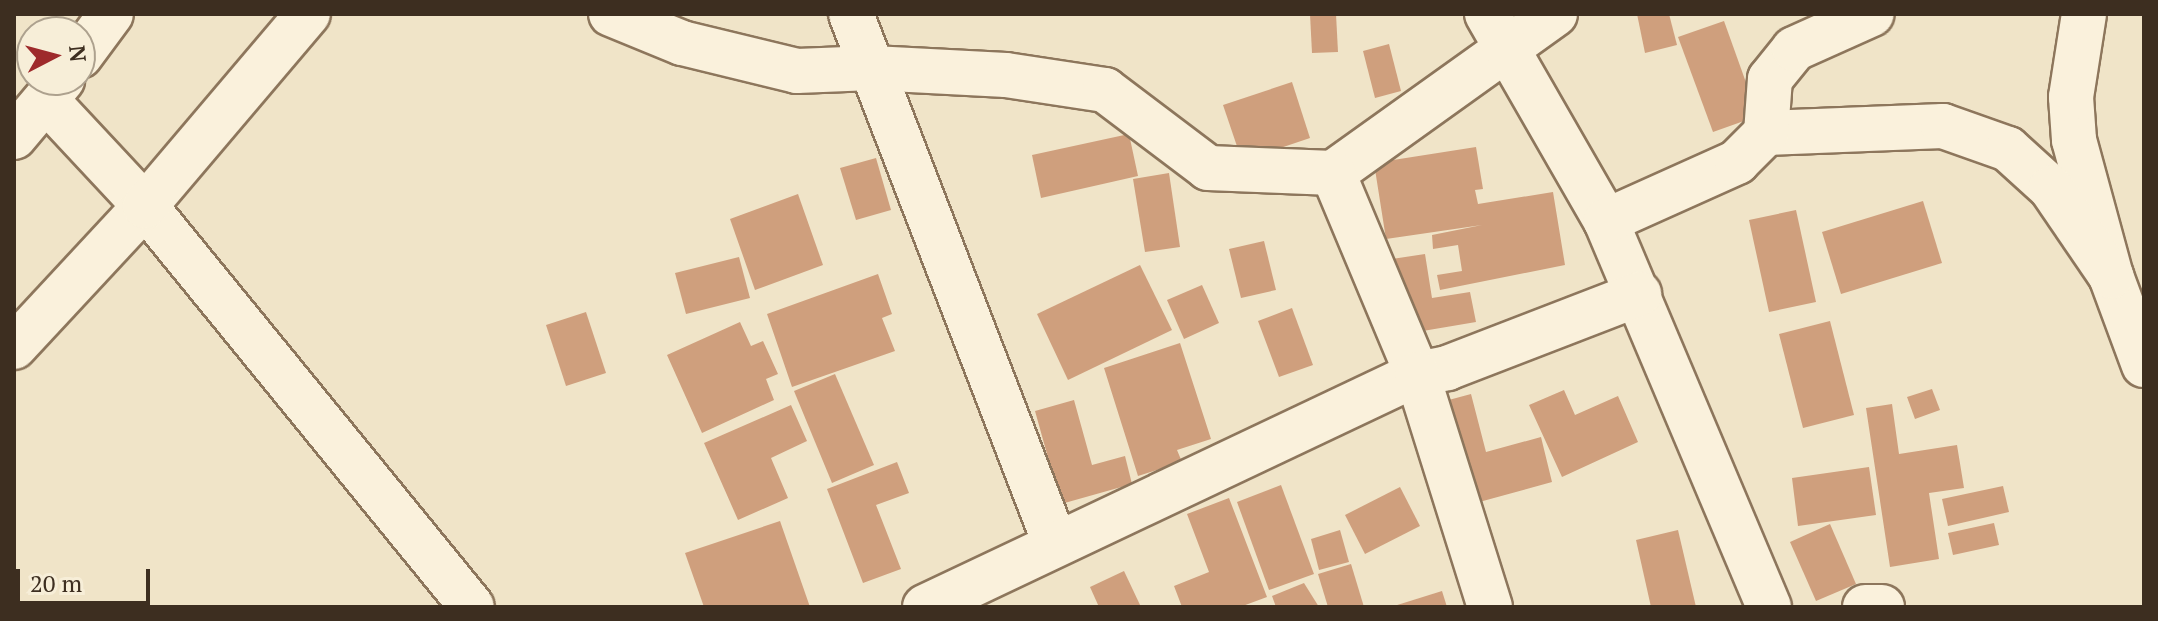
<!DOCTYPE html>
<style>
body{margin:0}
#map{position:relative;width:2158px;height:621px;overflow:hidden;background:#f0e4c8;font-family:"PT Serif",serif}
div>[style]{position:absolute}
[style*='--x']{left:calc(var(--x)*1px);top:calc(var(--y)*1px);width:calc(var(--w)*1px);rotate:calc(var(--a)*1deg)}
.building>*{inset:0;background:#cf9f7d}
.roads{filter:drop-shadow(2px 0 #8d765c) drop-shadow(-2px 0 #8d765c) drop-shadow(0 2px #8d765c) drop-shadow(0 -2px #8d765c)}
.minor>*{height:44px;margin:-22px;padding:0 22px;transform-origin:22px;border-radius:22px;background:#faf1dc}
.tertiary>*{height:44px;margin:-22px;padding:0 22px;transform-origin:22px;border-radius:22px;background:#faf1dc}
span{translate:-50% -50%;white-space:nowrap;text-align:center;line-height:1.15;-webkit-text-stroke:8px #f7eed8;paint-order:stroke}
.frame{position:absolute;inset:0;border:16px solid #3d2e20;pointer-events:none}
.north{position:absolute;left:16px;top:16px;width:80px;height:80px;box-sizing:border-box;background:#f7eed8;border:2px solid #ada18e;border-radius:50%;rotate:84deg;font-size:22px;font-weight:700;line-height:32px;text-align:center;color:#3d2e20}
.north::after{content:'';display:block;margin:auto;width:28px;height:36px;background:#9e2a2b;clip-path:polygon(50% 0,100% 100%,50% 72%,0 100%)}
.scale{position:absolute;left:16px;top:569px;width:134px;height:36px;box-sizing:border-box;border:4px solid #3d2e20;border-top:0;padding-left:10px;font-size:24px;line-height:28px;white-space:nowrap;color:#3d2e20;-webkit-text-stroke:6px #f7eed8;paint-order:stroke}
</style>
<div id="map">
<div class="building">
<div style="clip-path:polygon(1310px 14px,1336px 14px,1338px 52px,1312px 53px)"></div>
<div style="clip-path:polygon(1637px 14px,1669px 14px,1677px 45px,1645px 53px)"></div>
<div style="clip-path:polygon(1724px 21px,1758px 116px,1713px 132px,1678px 37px)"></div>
<div style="clip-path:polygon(1389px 44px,1401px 91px,1375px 98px,1363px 51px)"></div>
<div style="clip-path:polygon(1292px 82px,1310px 138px,1242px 161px,1223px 105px)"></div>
<div style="clip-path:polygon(1129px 134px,1138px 176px,1041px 198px,1032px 155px)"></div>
<div style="clip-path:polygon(1476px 147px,1483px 189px,1475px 190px,1478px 204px,1553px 192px,1565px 265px,1440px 290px,1437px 275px,1462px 271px,1458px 245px,1433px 249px,1432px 235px,1482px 225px,1386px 239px,1374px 163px)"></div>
<div style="clip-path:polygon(876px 158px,891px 210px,856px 220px,840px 168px)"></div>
<div style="clip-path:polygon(1169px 173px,1180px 247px,1145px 252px,1133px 179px)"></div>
<div style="clip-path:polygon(798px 194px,823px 265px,755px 290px,730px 219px)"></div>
<div style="clip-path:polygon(1923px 201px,1942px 263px,1841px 294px,1822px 232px)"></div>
<div style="clip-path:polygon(1796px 210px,1816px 302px,1769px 312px,1749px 220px)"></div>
<div style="clip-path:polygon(1264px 241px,1276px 290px,1241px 298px,1229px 249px)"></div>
<div style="clip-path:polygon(1425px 254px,1432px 298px,1470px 292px,1476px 322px,1405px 334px,1392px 259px)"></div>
<div style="clip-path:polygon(739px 257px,750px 298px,686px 314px,675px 273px)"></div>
<div style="clip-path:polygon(1140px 265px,1172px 330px,1068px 380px,1037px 314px)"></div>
<div style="clip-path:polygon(878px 274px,892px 314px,882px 318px,895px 351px,792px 387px,767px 314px)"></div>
<div style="clip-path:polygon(1202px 285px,1219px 323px,1184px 339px,1167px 300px)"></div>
<div style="clip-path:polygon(1292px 308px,1313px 365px,1279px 377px,1258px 321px)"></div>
<div style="clip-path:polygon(586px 312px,606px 373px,566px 386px,546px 325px)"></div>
<div style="clip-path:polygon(1830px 321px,1854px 415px,1803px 428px,1779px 334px)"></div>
<div style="clip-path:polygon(740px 322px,751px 346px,763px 341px,778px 374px,766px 379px,774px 400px,702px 433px,667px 355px)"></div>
<div style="clip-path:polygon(1180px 343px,1211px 439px,1177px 450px,1182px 462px,1138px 476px,1104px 368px)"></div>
<div style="clip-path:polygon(835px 374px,874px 465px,832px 483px,794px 391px)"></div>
<div style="clip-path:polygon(1932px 389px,1940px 410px,1915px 419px,1907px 397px)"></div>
<div style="clip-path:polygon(1564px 390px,1575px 415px,1618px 396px,1638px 442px,1562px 477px,1529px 405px)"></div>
<div style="clip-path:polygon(1471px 394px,1486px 452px,1541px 437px,1552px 482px,1472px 504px,1445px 401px)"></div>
<div style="clip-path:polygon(1074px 400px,1092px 465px,1125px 456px,1132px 484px,1061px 504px,1035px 411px)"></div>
<div style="clip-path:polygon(1892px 404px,1899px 454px,1957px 445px,1964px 488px,1929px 493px,1939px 559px,1890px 567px,1866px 408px)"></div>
<div style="clip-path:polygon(791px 405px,807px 441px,771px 458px,788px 498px,738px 520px,704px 443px)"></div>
<div style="clip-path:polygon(897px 462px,909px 493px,876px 505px,901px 569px,863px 583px,827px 489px)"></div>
<div style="clip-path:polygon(1869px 467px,1876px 515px,1798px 526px,1792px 478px)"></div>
<div style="clip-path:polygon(1281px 485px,1314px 574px,1269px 590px,1237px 502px)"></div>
<div style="clip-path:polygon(2003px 486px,2009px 512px,1948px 526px,1942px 499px)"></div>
<div style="clip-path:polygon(1400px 487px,1420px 526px,1365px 554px,1345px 515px)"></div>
<div style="clip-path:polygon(1229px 498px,1267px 597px,1240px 607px,1182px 607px,1174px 586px,1209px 572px,1187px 514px)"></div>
<div style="clip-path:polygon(780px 521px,810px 607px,704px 607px,685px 553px)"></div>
<div style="clip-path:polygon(1994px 523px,1999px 545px,1953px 555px,1948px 533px)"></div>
<div style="clip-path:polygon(1830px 524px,1856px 584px,1816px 601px,1790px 542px)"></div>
<div style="clip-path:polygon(1340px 530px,1349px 562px,1319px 570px,1311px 539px)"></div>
<div style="clip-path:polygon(1678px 530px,1696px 607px,1651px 607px,1636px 540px)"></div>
<div style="clip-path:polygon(1351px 564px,1364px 607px,1328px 607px,1318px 574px)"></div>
<div style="clip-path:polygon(1124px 571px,1141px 607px,1099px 607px,1090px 587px)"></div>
<div style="clip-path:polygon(1304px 583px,1319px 607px,1276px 607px,1272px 596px)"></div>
<div style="clip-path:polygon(1442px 591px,1447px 607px,1394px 607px,1394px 606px)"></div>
</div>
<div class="roads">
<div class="minor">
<div style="--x:611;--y:14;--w:77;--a:22.2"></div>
<div style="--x:682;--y:43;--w:118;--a:13.7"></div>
<div style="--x:797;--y:71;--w:75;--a:-2.3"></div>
<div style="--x:872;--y:68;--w:134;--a:3"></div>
<div style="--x:1006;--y:75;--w:100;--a:8.6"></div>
<div style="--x:1105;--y:90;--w:129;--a:37.1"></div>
<div style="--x:1208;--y:168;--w:125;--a:2.3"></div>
<div style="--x:1333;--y:173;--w:273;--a:-35.6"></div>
<div style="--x:851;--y:14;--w:567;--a:68.91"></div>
<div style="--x:1487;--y:14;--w:239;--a:60.1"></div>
<div style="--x:1606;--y:221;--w:419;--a:67.1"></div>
<div style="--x:2084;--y:14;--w:84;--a:98.9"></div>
<div style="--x:2071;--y:97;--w:43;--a:86"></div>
<div style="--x:2074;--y:140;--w:141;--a:74.8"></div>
<div style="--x:2111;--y:276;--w:95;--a:69.7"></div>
<div style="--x:47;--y:101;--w:144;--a:47"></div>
<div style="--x:145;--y:206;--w:517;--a:50.8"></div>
<div style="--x:1766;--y:133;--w:177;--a:-2.3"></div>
<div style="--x:1943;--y:126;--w:69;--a:19.5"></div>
<div style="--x:2008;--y:149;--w:58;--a:42.2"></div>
<div style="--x:2051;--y:188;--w:107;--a:55.7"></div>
<div style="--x:1333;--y:173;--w:218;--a:67.3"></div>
<div style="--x:1417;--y:374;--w:31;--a:-11"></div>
<div style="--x:1447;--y:368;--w:206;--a:-21.1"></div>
<div style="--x:1606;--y:221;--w:144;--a:-24.2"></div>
<div style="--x:1737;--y:162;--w:41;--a:-45"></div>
<div style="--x:1766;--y:133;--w:54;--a:-85.8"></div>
<div style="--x:1770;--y:79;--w:38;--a:-51"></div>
<div style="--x:1794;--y:49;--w:85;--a:-24.2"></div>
<div style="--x:925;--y:607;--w:544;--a:-25.34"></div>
<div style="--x:1417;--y:374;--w:244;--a:72.6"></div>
<div style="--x:1865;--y:607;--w:17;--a:0"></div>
</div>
<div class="tertiary">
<div style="--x:80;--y:56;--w:52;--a:-53.6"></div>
<div style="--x:14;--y:137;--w:75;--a:-49.9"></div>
<div style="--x:14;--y:347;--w:192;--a:-47.1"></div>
<div style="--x:145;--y:206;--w:252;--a:-49.7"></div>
</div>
</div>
<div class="frame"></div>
<div class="north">N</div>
<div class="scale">20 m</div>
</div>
